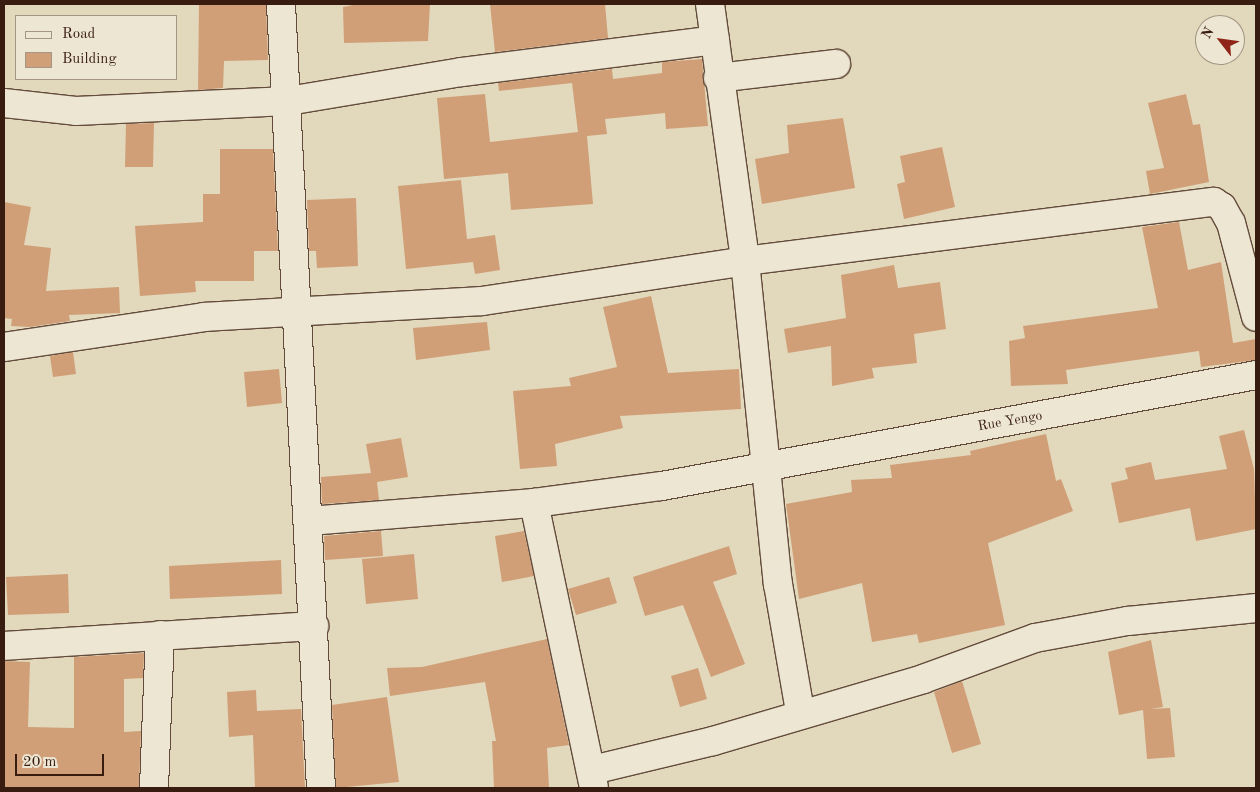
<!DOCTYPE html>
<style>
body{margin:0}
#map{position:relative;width:1260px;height:792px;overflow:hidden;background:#e2d8bb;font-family:"Old Standard TT",serif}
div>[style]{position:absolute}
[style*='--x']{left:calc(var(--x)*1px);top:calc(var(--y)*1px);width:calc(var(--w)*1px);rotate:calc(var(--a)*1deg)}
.building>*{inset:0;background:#d09f78}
.roads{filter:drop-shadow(1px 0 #634b3b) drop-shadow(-1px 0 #634b3b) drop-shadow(0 1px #634b3b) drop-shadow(0 -1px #634b3b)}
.minor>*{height:28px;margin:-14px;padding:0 14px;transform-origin:14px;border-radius:14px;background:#ece6d3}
span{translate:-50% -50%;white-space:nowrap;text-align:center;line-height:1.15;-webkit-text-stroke:4.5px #ece6d3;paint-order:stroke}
.street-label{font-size:14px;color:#391c10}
.frame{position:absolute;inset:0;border:5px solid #391c10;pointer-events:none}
.legend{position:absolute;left:15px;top:15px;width:162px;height:65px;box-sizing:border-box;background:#ece6d3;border:1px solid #a49585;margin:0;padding:6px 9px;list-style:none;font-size:15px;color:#391c10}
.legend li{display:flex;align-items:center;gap:10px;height:25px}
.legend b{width:25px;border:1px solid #a49585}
.north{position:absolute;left:1195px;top:15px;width:50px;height:50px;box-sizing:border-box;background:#ece6d3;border:1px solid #a49585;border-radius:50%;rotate:300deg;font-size:14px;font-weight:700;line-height:20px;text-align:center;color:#391c10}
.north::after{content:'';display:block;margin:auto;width:18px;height:22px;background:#8f2418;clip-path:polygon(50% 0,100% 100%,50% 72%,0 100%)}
.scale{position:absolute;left:15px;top:754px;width:89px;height:22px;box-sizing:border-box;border:2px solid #391c10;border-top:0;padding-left:6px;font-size:15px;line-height:18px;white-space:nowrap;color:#391c10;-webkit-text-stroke:4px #ece6d3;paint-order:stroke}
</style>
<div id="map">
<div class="building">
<div style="clip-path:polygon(199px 4px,266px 4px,268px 60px,224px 61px,223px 88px,198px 90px)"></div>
<div style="clip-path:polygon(358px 4px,430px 4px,428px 41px,344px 43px,343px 7px)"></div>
<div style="clip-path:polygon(490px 4px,605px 4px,608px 38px,495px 52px)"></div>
<div style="clip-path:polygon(702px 59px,708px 126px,666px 129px,665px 113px,605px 119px,607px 134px,587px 136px,593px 204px,511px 210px,508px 173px,444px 179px,437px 98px,485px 94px,490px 142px,578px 132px,572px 83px,499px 91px,498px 83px,612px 69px,613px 79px,662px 73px,662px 62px)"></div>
<div style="clip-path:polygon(1186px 94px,1193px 125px,1200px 124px,1209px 182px,1150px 194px,1146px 171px,1164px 168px,1148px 103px)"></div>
<div style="clip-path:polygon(843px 118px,855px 188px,762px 204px,755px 159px,789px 153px,787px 125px)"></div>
<div style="clip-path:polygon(154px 123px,153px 167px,125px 167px,126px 124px)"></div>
<div style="clip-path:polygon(942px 147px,955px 207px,904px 219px,897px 184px,905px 182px,900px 156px)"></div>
<div style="clip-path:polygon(220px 149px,273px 149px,278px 251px,254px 251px,254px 281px,195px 281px,196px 292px,140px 296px,135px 226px,203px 222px,203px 194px,220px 194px)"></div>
<div style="clip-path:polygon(461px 180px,467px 239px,495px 235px,500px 270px,475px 274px,473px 262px,406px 269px,398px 186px)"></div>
<div style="clip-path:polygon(356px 198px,358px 266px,317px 268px,316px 251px,309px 251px,307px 200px)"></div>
<div style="clip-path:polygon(4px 202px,31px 207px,24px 245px,51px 248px,46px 291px,119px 287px,120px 313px,69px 315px,70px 321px,30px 327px,11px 326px,12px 319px,4px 318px)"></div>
<div style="clip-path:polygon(1179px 222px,1188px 270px,1221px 262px,1233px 343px,1256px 339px,1256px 360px,1201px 367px,1199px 351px,1066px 370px,1068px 384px,1011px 386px,1009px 341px,1025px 338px,1023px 326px,1158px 308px,1142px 227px)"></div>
<div style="clip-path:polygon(894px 265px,898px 288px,940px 282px,946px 329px,914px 334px,917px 363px,872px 368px,874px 378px,832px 386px,831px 346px,788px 353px,784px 329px,846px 318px,841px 275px)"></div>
<div style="clip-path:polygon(651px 296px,668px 373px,739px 369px,741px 409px,620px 416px,623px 428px,555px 444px,557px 466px,520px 469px,513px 391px,571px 386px,569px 378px,617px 367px,603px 307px)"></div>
<div style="clip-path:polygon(487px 322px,490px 350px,416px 360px,413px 328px)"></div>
<div style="clip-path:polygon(73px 352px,76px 374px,53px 377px,50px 356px)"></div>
<div style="clip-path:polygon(279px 369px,282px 403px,247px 407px,244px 372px)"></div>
<div style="clip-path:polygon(1244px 430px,1254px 469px,1256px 529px,1196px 541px,1190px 508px,1119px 523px,1111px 483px,1128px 479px,1125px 468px,1151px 462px,1155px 480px,1227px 469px,1219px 436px)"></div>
<div style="clip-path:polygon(1046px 434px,1056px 481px,1061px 479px,1073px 511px,988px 543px,1005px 625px,919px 643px,917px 634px,872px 642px,862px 583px,799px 599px,786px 504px,852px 492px,851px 480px,892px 478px,890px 465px,971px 455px,970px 451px)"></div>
<div style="clip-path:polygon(401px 438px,408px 477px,377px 482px,379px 500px,322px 504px,321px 477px,371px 473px,366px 444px)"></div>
<div style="clip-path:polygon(381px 531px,383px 556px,325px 560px,324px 536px)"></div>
<div style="clip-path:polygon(524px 531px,534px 576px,502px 582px,495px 536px)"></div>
<div style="clip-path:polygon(729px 546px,737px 574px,713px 582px,745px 664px,711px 677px,683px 605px,645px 616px,633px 577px)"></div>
<div style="clip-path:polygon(414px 554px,418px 599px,366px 604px,362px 559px)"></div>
<div style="clip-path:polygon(281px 560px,282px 594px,170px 599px,169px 566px)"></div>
<div style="clip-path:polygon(68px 574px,69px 613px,8px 615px,6px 577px)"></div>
<div style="clip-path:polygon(609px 577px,617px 603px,576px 615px,568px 589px)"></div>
<div style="clip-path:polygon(547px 639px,569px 745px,547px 748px,549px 788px,494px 788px,492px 741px,496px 741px,485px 682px,390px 696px,387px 668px,422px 667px)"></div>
<div style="clip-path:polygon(1151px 640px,1163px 707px,1150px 709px,1170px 708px,1175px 757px,1147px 759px,1143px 710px,1119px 715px,1108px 652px)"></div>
<div style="clip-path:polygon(144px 653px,143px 678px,124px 679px,124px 732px,141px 731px,139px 788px,4px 788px,4px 661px,30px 662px,28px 727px,74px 728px,74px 657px)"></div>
<div style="clip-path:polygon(698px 668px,707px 699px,680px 707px,671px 676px)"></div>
<div style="clip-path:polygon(962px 681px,981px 744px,952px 753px,934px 692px)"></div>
<div style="clip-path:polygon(256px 690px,257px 711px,301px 709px,305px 788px,255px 788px,253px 735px,229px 737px,227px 692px)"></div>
<div style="clip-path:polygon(387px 697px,399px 782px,336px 788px,332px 705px)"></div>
</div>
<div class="roads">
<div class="minor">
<div style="--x:281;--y:4;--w:785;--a:87.08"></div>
<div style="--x:710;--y:4;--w:259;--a:82.2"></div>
<div style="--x:745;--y:261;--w:325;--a:84.2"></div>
<div style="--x:778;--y:584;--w:130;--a:80.2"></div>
<div style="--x:718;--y:78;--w:119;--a:-6.8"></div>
<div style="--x:4;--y:103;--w:72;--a:6.3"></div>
<div style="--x:76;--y:111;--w:212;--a:-2.7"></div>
<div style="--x:288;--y:101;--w:176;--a:-9.5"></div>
<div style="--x:462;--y:72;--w:255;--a:-7.2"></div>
<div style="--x:4;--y:347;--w:202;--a:-8.5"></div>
<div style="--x:204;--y:317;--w:278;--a:-3.3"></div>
<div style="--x:482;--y:301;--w:266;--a:-8.6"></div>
<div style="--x:745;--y:261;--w:473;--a:-7.2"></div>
<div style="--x:1214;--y:202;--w:9;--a:32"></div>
<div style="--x:1222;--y:207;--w:18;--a:61"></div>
<div style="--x:1231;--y:223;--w:97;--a:75.1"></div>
<div style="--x:534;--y:503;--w:290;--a:78.1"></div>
<div style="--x:309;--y:521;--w:226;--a:-4.6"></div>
<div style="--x:534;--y:503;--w:129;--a:-7.6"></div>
<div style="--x:662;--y:486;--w:604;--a:-10.58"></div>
<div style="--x:4;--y:646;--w:311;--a:-3.7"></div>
<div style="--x:592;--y:770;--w:124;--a:-13.5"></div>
<div style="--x:713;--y:741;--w:219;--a:-16.4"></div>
<div style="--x:923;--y:679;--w:119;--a:-20.1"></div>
<div style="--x:1035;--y:638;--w:95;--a:-10.4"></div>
<div style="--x:1128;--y:621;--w:129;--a:-5.8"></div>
<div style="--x:154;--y:788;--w:153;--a:-87.8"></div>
</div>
</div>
<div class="street-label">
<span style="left:1010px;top:421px;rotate:-10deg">Rue Yengo</span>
</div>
<div class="frame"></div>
<ul class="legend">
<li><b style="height:6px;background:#ece6d3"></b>Road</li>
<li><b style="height:14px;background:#d09f78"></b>Building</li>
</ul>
<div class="north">N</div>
<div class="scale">20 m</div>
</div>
